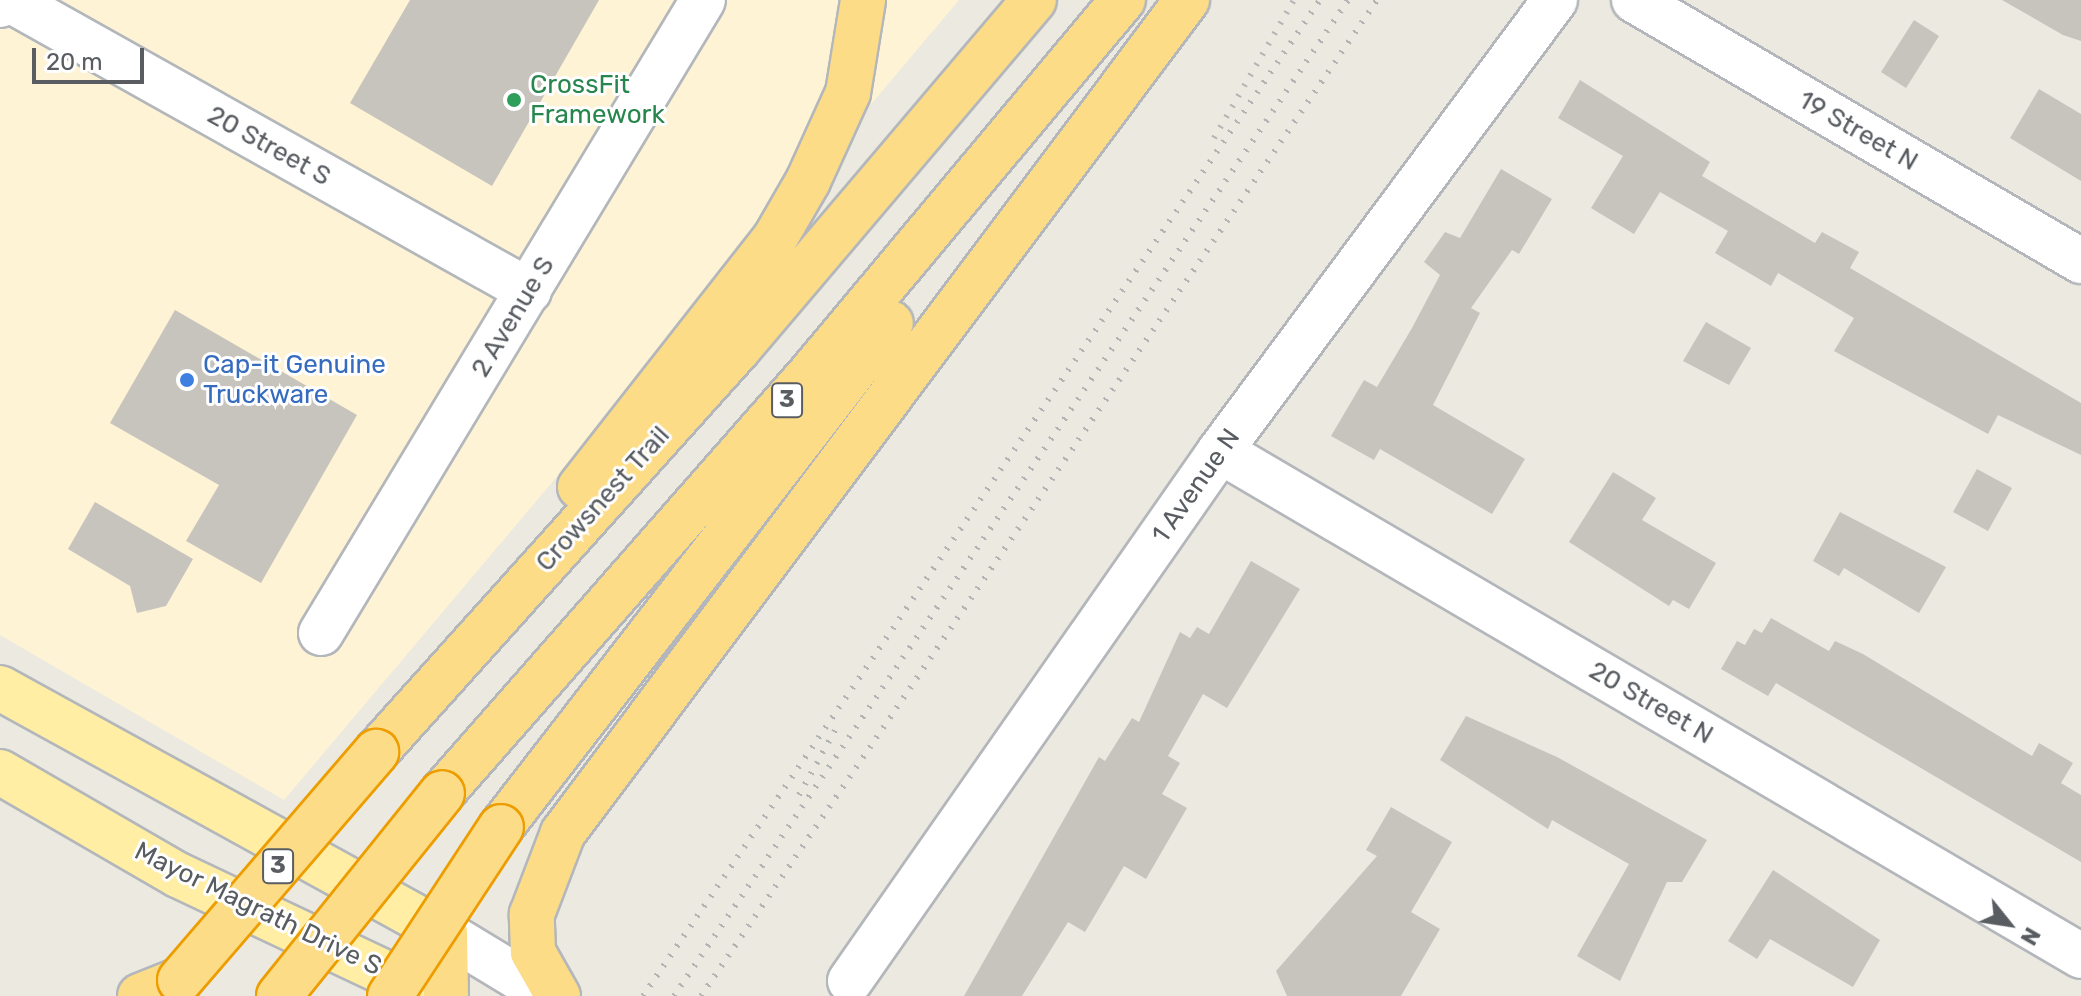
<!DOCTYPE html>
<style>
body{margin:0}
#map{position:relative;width:2081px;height:996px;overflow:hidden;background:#ece9e0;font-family:Rubik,sans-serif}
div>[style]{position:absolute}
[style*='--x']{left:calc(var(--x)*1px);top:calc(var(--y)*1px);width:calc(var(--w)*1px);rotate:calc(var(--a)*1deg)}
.commercial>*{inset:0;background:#fef3d4}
.building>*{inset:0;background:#c7c4be}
.roads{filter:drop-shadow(2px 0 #b3b7bb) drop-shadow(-2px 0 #b3b7bb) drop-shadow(0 2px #b3b7bb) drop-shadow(0 -2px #b3b7bb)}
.street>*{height:44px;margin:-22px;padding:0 22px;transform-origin:22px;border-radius:22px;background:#fff}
.secondary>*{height:44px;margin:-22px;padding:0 22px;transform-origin:22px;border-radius:22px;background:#fff}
.primary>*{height:44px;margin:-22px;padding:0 22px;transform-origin:22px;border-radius:22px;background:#ffeea3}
.highway>*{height:44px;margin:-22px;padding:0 22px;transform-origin:22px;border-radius:22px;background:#fddc87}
.rail>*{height:6px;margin-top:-3px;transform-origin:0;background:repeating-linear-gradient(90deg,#b2b3b3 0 2px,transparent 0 12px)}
.bridges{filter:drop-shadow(2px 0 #ed9d00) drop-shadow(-2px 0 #ed9d00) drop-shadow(0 2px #ed9d00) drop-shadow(0 -2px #ed9d00)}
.highway-bridge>*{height:44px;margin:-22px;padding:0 22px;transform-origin:22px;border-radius:22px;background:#fddc87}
.dots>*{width:22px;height:22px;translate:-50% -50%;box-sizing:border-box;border:4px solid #fff;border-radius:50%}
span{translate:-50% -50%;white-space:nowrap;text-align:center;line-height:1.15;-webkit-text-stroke:6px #fff;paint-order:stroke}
.shield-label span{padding:2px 6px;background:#fff;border:2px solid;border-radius:6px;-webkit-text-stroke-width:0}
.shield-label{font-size:24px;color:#595d62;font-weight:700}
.leisure-label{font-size:26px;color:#27864d}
.left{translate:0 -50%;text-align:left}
.street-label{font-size:26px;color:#595d62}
.shop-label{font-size:26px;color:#366cbe}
.north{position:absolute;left:1969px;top:884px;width:80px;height:80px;-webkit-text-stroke:6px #fff;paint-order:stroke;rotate:120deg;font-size:22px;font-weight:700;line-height:32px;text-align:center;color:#595d62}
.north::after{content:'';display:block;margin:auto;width:28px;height:36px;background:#595d62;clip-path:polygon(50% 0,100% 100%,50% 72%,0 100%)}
.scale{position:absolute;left:32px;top:48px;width:112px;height:36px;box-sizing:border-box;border:4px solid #595d62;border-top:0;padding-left:10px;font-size:24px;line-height:28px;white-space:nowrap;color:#595d62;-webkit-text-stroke:6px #fff;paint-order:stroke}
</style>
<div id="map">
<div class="commercial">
<div style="clip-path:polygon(0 0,959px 0,284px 800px,0 635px)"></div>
</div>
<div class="building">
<div style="clip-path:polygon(410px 0,599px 0,492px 186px,350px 103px)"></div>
<div style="clip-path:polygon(2002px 0,2081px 0,2081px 41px,2063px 35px)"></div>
<div style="clip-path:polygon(1914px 20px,1939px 36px,1906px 88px,1881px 72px)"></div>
<div style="clip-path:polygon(1580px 80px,1710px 162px,1702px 176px,1815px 243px,1822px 232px,1859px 252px,1850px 268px,2081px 403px,2081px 455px,1998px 415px,1988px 434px,1834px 351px,1854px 318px,1778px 273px,1771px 286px,1715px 253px,1728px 231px,1660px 192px,1634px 234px,1591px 208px,1623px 156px,1558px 118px)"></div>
<div style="clip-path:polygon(2039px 89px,2081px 114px,2081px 181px,2010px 138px)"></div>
<div style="clip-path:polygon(1501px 169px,1552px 199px,1519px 254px,1512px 250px,1471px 308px,1480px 313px,1433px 405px,1525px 459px,1492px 514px,1380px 449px,1374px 460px,1331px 436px,1364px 380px,1377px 387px,1412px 328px,1440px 275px,1424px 262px,1445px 232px,1460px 238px)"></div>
<div style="clip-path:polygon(175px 310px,357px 415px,261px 583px,186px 541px,219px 485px,110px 423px)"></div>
<div style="clip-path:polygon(1706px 322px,1751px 348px,1729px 385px,1683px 361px)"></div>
<div style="clip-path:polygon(1977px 469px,2012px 488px,1988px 531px,1953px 512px)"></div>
<div style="clip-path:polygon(1613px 472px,1656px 498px,1642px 520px,1716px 563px,1689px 609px,1673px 600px,1669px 606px,1569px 542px)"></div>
<div style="clip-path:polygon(95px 502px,193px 559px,166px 606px,137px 613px,130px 586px,68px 549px)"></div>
<div style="clip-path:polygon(1840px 512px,1946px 567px,1919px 613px,1844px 568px,1839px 576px,1813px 561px)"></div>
<div style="clip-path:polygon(1251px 561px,1300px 589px,1227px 708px,1203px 694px,1168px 756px,1180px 763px,1162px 794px,1187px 808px,1146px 879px,1124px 866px,1085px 932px,1068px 922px,1022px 996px,964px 996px,1099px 757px,1105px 761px,1132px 718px,1139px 722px,1180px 632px,1190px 638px,1197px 627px,1209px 634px)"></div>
<div style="clip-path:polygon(1771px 618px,1829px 651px,1835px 641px,1863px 654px,2032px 756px,2039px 743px,2073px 763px,2061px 783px,2081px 795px,2081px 862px,1776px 683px,1768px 696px,1721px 669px,1737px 641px,1745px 645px,1754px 629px,1762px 633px)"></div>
<div style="clip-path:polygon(1466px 716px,1557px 757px,1707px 840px,1682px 882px,1667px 882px,1620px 981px,1577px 956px,1629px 864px,1552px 820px,1548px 829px,1440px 760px)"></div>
<div style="clip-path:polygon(1391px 807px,1452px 842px,1411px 912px,1440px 929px,1401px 996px,1287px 996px,1276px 971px,1377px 856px,1366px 850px)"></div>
<div style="clip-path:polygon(1773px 870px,1880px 940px,1853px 987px,1770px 939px,1757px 959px,1728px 941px)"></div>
</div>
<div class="roads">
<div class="street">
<div style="--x:10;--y:0;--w:595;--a:29.28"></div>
<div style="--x:1634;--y:0;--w:518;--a:30.28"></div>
<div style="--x:1220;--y:451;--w:998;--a:30.39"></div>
<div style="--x:321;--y:633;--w:739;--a:-58.89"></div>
<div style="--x:850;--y:981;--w:646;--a:-55.08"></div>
<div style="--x:1220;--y:451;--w:562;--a:-53.4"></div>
</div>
<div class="secondary">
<div style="--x:0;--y:5;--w:6;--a:-59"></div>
<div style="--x:445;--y:933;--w:122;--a:31.2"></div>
</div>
<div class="primary">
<div style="--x:0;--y:688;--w:508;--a:28.84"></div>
<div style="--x:0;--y:772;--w:206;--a:30.1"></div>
<div style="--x:178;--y:875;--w:283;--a:25.3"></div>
</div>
<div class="highway">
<div style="--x:580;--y:487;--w:314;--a:-51.9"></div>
<div style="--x:774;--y:240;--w:68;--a:-60"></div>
<div style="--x:808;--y:181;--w:97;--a:-65.6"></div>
<div style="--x:848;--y:93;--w:94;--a:-80.8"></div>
<div style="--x:376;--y:752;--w:543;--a:-48.06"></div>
<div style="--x:739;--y:348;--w:456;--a:-49.7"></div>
<div style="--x:442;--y:793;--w:558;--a:-48.71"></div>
<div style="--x:810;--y:374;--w:488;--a:-50.1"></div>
<div style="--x:501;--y:827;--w:637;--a:-52.27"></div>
<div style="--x:445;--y:933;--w:63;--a:89.1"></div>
<div style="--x:140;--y:996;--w:43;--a:-21.8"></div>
<div style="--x:558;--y:996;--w:51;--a:-119.6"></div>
<div style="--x:533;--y:952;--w:38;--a:-92"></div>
<div style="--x:532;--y:914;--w:87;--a:-69.1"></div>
<div style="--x:563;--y:833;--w:1041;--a:-53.16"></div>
</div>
</div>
<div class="rail">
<div style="--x:1214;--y:138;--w:160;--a:-59.9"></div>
<div style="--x:799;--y:795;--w:80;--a:-60.9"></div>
<div style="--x:643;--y:996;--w:1204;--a:-55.8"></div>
<div style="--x:674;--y:996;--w:1203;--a:-55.91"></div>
<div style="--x:701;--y:996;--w:1204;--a:-55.83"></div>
</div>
<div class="bridges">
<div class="highway-bridge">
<div style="--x:180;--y:980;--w:301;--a:-49.3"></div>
<div style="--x:279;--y:996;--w:260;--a:-51.2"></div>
<div style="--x:390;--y:996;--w:202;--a:-56.7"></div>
</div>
</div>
<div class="dots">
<div style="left:514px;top:100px;background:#2e9e5b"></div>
<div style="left:187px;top:380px;background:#3f7fe0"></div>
</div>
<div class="shield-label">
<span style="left:787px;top:400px">3</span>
<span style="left:278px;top:866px">3</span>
</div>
<div class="leisure-label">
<span class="left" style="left:530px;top:100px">CrossFit<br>Framework</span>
</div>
<div class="street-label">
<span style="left:1858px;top:131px;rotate:30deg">19 Street N</span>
<span style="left:269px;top:146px;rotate:29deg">20 Street S</span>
<span style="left:513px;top:317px;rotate:-59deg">2 Avenue S</span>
<span style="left:1196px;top:486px;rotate:-55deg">1 Avenue N</span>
<span style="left:603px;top:499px;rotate:-48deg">Crowsnest Trail</span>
<span style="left:1651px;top:703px;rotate:30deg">20 Street N</span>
<span style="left:258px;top:909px;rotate:26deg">Mayor Magrath Drive S</span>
</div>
<div class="shop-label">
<span class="left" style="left:203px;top:380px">Cap-it Genuine<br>Truckware</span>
</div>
<div class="north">N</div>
<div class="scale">20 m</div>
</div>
